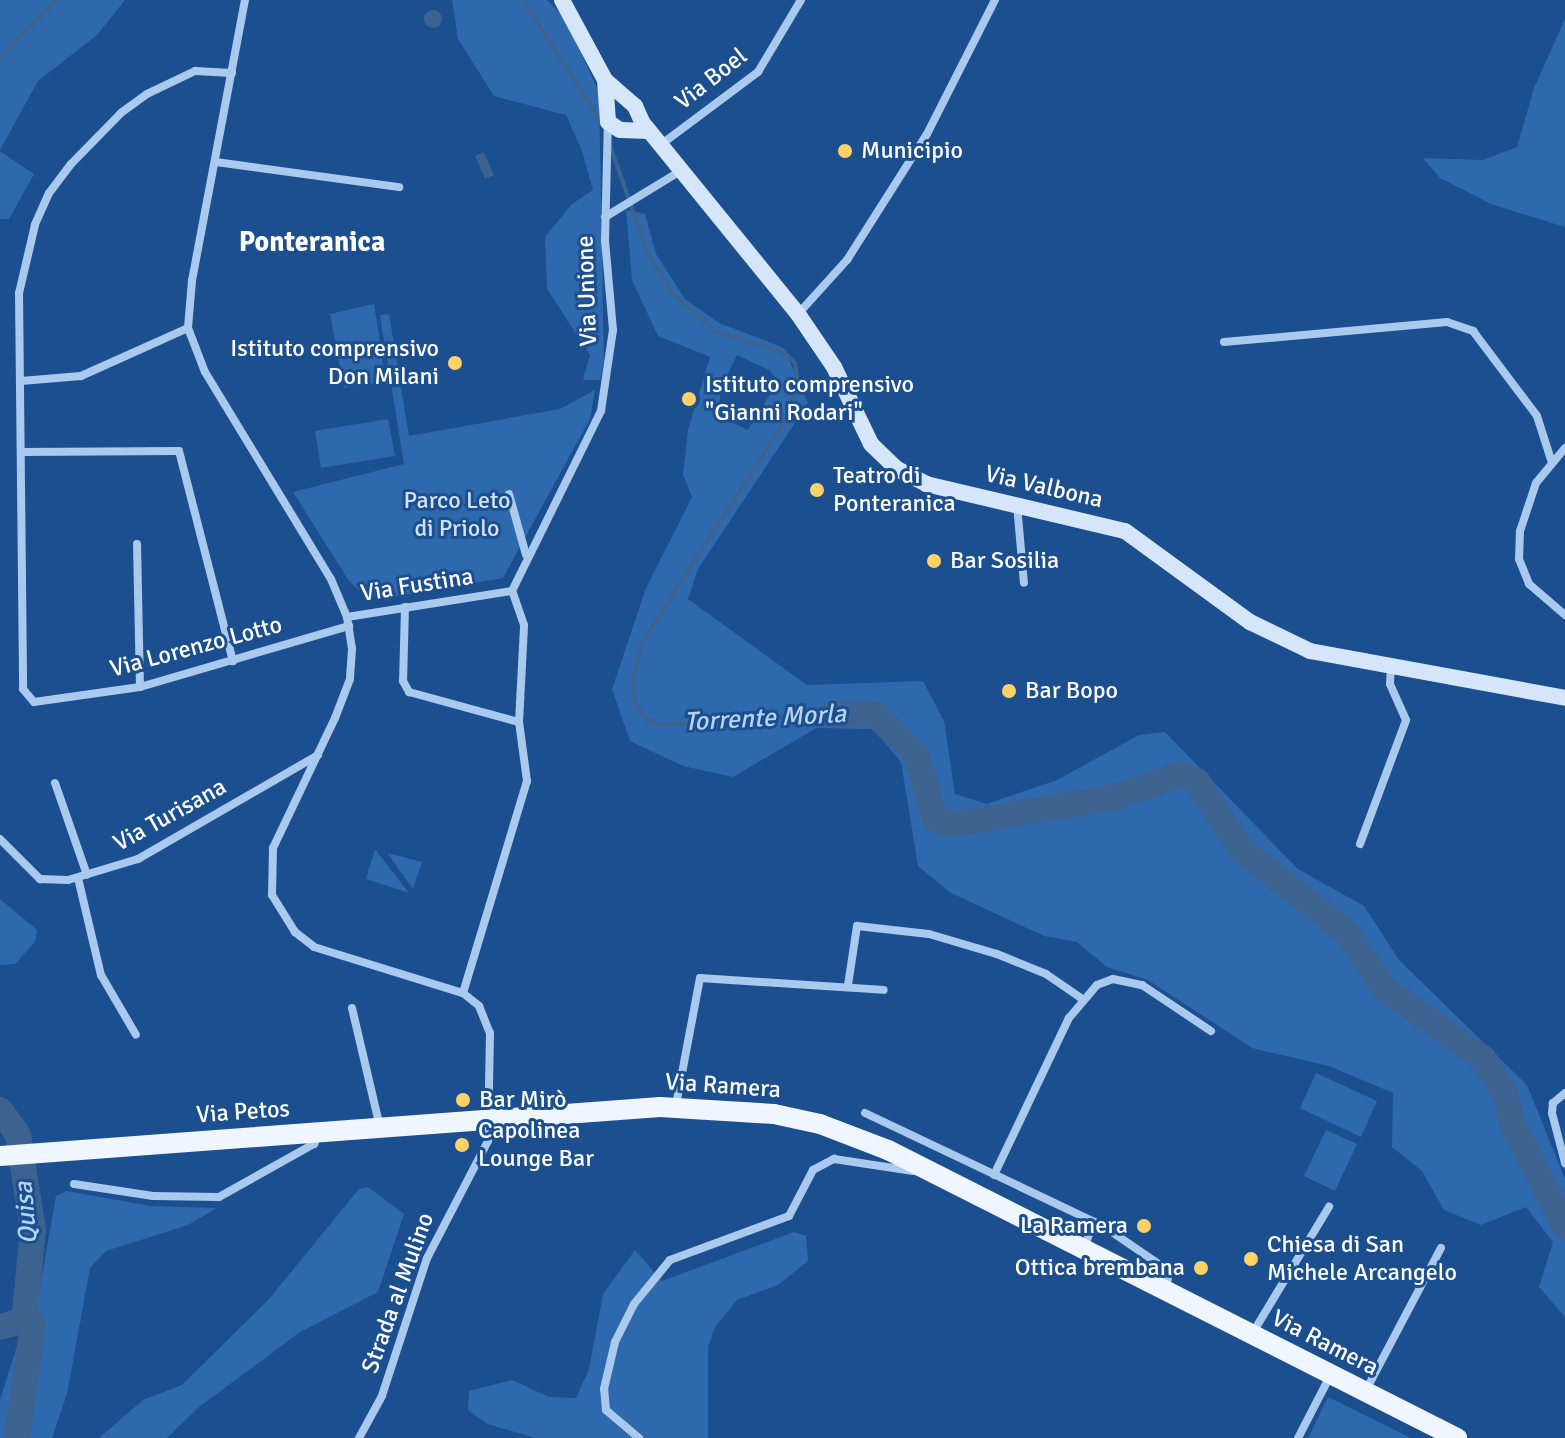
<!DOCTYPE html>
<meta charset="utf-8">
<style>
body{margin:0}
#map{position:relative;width:1565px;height:1438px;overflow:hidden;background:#1b4f8f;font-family:Signika,sans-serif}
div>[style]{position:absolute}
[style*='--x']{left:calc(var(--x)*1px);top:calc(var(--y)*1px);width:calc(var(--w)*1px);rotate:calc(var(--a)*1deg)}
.green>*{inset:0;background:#2e69ad}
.water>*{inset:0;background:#3c6290}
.round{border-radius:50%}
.stream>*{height:4px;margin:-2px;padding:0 2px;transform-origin:2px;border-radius:2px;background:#3c6290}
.river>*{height:26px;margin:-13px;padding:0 13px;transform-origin:13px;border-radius:13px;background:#3c6290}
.street>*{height:8px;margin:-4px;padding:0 4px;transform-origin:4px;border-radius:4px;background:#a9c9ee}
.secondary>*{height:16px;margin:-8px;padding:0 8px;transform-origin:8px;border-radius:8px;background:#d6e6fa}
.primary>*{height:20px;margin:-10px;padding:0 10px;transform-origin:10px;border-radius:10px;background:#f0f6ff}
.dots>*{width:22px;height:22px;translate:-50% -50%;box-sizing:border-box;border:4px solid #1b4f8f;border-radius:50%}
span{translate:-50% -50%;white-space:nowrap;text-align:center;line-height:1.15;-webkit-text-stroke:6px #1b4f8f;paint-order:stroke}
.street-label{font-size:24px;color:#fff}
.poi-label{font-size:24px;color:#fff}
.left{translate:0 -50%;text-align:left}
.right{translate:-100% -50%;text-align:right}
.park-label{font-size:24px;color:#cfe3fa}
.water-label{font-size:26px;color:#b5d3f5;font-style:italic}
.quarter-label{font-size:28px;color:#fff;font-weight:700}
</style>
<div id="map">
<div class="green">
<div style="clip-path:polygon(0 0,125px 0,97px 35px,38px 81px,0 150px)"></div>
<div style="clip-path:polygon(452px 0,547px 0,565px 18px,599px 92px,604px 362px,600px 380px,583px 380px,590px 355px,547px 289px,545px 237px,572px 204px,593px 190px,582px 151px,566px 115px,494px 96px,458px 39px)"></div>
<div style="clip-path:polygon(1565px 19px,1565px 227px,1491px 204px,1440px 178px,1423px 158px,1483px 160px,1517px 147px,1534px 88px)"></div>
<div style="clip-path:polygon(0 151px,34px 174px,9px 219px,0 219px)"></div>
<div style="clip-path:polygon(evenodd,626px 210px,645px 214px,656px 254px,685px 299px,719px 323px,784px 348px,808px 403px,698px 569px,688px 599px,807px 685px,923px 681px,944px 721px,955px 794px,987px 804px,1057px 780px,1139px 735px,1165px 732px,1298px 869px,1364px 906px,1399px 960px,1527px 1085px,1565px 1179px,1565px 1317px,1539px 1287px,1553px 1242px,1526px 1207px,1481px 1225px,1444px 1210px,1422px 1171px,1392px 1147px,1393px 1093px,1329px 1066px,1252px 1048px,1148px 980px,1107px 967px,1077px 942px,1044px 936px,951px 893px,918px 866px,901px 762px,873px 729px,816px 728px,733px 777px,683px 766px,630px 741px,612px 689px,646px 588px,692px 497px,683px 475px,688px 430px,710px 357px,658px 336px,632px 280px,626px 210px,737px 355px,769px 370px,778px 381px,748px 430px,718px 415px,721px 388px,737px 355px)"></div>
<div style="clip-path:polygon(374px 304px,386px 382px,344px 388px,330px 314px)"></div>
<div style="clip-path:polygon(389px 314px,409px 436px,560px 409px,595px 390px,590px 419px,503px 578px,383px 599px,364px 595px,349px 581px,293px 492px,404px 464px,380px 315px)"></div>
<div style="clip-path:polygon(388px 419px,395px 456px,321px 468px,315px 431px)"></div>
<div style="clip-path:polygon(375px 849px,409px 893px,366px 879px)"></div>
<div style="clip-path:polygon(387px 853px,422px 862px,413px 889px)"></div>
<div style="clip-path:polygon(0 899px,37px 930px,35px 942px,15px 964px,0 965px)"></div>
<div style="clip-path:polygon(1316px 1073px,1377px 1101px,1361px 1137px,1300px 1108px)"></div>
<div style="clip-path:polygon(1326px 1130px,1357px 1144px,1335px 1191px,1304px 1176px)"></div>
<div style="clip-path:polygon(368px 1187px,404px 1214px,378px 1292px,300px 1332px,199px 1407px,167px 1438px,99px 1438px,143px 1400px,182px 1385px,269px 1299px,359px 1189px)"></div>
<div style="clip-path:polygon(67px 1191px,150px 1206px,217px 1208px,188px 1225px,106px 1251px,90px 1268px,67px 1394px,52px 1438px,0 1438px,0 1400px,22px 1330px,0 1338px,0 1325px,19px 1317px,40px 1287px,56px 1196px)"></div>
<div style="clip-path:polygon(794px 1232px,806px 1236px,808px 1261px,778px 1285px,737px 1300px,715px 1327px,708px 1347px,708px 1438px,536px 1438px,487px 1424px,468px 1410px,469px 1391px,512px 1380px,549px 1397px,576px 1398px,589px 1369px,603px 1294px,635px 1250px,662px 1281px)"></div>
<div style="clip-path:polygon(1328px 1397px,1411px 1438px,1308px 1438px)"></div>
</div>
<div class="water">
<div class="round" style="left:424px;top:10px;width:18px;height:18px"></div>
<div style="clip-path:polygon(484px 152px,494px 175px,485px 179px,475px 156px)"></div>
</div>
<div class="stream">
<div style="--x:523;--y:0;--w:145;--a:57.4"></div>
<div style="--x:0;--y:58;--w:81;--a:-45.5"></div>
<div style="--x:610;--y:145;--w:112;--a:70.8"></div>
<div style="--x:647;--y:251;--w:47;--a:59"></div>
<div style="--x:671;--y:291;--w:59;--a:42.9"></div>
<div style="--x:714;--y:331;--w:74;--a:17.2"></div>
<div style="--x:785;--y:353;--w:14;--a:45"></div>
<div style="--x:795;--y:363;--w:22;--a:82"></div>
<div style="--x:798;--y:385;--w:31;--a:107"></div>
<div style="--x:789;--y:415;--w:269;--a:122.9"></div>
<div style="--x:643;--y:641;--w:35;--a:106"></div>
<div style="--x:633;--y:675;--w:28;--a:86"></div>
<div style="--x:635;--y:703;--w:21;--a:53"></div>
<div style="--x:648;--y:720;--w:14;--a:21"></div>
<div style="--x:661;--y:725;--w:169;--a:-3.7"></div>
</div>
<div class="river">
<div style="--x:830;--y:714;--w:44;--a:0"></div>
<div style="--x:874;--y:714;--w:58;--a:43.6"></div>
<div style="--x:916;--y:754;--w:67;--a:73.5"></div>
<div style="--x:935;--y:818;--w:17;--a:24"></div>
<div style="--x:951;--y:825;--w:167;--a:-9.6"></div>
<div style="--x:1116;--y:797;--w:70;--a:-19.2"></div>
<div style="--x:1182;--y:774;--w:17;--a:25"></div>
<div style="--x:1197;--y:781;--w:82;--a:56.9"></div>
<div style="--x:1242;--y:850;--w:134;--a:38.3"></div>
<div style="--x:1347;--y:933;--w:68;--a:55.8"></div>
<div style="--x:1385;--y:989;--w:121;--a:35.3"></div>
<div style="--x:1484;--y:1059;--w:40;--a:58"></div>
<div style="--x:1505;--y:1093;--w:31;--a:77"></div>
<div style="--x:1512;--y:1123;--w:116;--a:62.8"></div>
<div style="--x:0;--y:1110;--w:31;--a:54"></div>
<div style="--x:18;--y:1135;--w:96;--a:81"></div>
<div style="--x:33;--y:1230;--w:91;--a:95.6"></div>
<div style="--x:0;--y:1327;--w:24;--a:-15"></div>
<div style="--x:17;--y:1438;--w:115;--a:-82"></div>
</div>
<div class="street">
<div style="--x:245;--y:0;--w:286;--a:100.7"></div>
<div style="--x:192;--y:281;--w:47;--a:94.9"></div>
<div style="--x:188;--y:328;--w:47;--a:68.9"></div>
<div style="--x:205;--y:372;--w:242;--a:58.7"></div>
<div style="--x:331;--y:579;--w:41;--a:67.2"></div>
<div style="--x:347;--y:617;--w:32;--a:81"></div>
<div style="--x:352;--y:649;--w:30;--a:94"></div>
<div style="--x:350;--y:679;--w:42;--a:111"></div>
<div style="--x:335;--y:718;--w:144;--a:115.5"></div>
<div style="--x:273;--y:848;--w:47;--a:91.2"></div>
<div style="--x:272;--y:895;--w:44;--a:58.1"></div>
<div style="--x:295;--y:932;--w:24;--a:38"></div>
<div style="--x:314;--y:947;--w:156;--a:17.2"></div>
<div style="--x:463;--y:993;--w:21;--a:39"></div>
<div style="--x:479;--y:1006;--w:29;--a:68"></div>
<div style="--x:490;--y:1033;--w:108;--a:91.1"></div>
<div style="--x:488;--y:1141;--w:132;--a:117.5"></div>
<div style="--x:427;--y:1258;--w:145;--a:108.1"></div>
<div style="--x:382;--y:1396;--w:48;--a:118.7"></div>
<div style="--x:232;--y:73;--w:37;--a:-177"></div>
<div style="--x:195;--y:71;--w:53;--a:154.4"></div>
<div style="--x:147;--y:94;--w:32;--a:144"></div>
<div style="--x:121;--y:113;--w:71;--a:134.4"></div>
<div style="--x:71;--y:164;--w:36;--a:127"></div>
<div style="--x:49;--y:193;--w:35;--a:114"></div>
<div style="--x:35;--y:225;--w:70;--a:103.2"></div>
<div style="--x:19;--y:293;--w:396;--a:89.4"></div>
<div style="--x:23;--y:689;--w:17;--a:50"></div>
<div style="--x:34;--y:702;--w:107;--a:-8.1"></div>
<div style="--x:140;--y:687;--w:218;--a:-16.3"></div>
<div style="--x:663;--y:143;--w:119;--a:-36.8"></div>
<div style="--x:758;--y:72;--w:84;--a:-59.2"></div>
<div style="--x:216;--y:162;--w:185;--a:7.8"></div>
<div style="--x:605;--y:217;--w:90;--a:-31.4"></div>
<div style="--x:798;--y:314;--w:73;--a:-47.8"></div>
<div style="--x:847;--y:260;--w:149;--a:-57.6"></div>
<div style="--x:927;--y:134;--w:150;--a:-63.1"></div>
<div style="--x:1224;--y:342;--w:224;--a:-5.1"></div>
<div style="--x:1447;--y:322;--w:28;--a:19"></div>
<div style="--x:1473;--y:331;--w:106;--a:53"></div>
<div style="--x:1537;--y:416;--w:46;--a:72.3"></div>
<div style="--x:21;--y:381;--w:60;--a:-4.8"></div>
<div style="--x:81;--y:376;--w:117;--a:-24.2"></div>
<div style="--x:1565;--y:448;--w:45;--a:129.6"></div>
<div style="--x:1536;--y:483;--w:51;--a:108.4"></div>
<div style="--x:1520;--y:531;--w:28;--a:92"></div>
<div style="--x:1519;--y:559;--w:27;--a:68"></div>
<div style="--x:1529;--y:584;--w:48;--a:40.7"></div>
<div style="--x:23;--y:452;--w:156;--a:-0.4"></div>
<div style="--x:179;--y:451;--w:217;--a:75.6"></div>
<div style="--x:509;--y:494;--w:63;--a:74.4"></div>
<div style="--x:1017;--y:505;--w:78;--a:84.9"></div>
<div style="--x:137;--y:544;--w:143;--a:88.8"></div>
<div style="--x:512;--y:591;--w:201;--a:-63.7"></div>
<div style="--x:601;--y:411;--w:82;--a:-81.6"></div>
<div style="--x:613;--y:330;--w:89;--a:-95.1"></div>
<div style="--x:605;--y:241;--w:119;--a:-88.6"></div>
<div style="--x:405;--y:607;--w:74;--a:91.5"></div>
<div style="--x:403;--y:681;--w:13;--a:61"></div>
<div style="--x:409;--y:692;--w:114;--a:15.3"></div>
<div style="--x:347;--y:617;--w:167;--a:-9"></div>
<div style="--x:55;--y:783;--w:97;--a:70.8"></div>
<div style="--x:0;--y:839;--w:57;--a:45"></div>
<div style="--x:40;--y:879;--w:28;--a:2"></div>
<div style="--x:68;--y:880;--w:73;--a:-16.7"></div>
<div style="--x:138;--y:859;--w:208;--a:-30"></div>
<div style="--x:1360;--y:844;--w:132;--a:-69.6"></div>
<div style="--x:1406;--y:720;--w:39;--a:-114"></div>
<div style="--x:1390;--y:684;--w:19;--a:-87"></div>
<div style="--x:78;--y:878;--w:100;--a:76.7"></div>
<div style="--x:101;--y:975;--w:69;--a:59.7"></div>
<div style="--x:848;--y:985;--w:60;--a:-81.3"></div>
<div style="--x:857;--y:926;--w:72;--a:6.3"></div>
<div style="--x:929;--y:934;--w:71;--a:16.4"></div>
<div style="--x:997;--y:954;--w:53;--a:22.2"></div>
<div style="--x:1046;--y:974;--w:46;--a:34.4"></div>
<div style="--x:463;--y:993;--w:221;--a:-73.2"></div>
<div style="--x:527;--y:781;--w:60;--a:-97.7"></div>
<div style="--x:519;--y:722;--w:97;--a:-87"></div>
<div style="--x:524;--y:625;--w:36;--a:-109"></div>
<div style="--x:352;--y:1008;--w:122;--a:76.8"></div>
<div style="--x:1565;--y:1093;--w:16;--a:140"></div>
<div style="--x:1553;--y:1103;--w:10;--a:96"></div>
<div style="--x:1552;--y:1113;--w:52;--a:75.4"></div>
<div style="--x:676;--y:1105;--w:129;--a:-79.3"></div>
<div style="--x:700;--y:978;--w:184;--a:3.7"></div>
<div style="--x:865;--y:1113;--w:263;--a:25.4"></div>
<div style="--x:1103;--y:1226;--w:80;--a:34.3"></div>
<div style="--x:1169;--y:1271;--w:20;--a:99"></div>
<div style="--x:994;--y:1175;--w:174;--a:-64.5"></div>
<div style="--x:1069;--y:1018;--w:43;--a:-49.7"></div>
<div style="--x:1097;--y:985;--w:17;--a:-21"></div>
<div style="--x:1113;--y:979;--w:30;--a:12"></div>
<div style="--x:1142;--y:985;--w:83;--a:33.7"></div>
<div style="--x:74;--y:1184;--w:80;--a:8.6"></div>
<div style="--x:153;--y:1196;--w:66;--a:0.9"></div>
<div style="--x:219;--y:1197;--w:109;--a:-29.2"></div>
<div style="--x:314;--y:1144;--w:12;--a:-66"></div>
<div style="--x:1084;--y:1247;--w:27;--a:-68"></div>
<div style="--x:1252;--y:1334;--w:149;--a:-58.8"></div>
<div style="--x:1365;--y:1392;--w:163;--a:-62.2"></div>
<div style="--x:639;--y:1438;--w:43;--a:-139.7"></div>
<div style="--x:606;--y:1410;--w:21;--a:-95"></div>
<div style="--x:604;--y:1389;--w:48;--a:-76.8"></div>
<div style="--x:615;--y:1342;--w:42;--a:-63.4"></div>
<div style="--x:634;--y:1304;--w:57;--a:-50.7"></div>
<div style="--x:670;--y:1260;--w:127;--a:-20.3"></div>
<div style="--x:789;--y:1216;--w:52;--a:-62.4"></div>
<div style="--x:813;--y:1170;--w:24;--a:-28"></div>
<div style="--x:834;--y:1159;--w:80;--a:8.6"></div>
<div style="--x:1298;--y:1438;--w:70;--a:-62.7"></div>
</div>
<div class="secondary">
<div style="--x:562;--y:0;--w:91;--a:61.7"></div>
<div style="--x:605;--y:80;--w:42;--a:85.9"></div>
<div style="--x:608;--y:122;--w:14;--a:34"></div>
<div style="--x:620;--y:130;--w:29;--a:2"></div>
<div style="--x:605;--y:80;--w:40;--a:41"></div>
<div style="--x:635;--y:106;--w:17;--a:66"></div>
<div style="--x:642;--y:122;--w:247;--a:50.9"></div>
<div style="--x:798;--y:314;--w:64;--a:55.8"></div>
<div style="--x:834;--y:367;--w:85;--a:64.3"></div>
<div style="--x:871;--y:444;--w:36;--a:44"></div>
<div style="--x:897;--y:469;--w:33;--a:27"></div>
<div style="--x:926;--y:484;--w:204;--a:13.3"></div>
<div style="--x:1125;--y:531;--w:155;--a:36.1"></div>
<div style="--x:1250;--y:622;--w:67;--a:25.8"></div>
<div style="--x:1310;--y:651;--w:259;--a:10.4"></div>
</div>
<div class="primary">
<div style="--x:0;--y:1156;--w:662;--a:-4.25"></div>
<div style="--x:660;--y:1107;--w:114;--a:3.5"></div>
<div style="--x:774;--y:1114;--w:47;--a:12.3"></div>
<div style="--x:820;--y:1124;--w:73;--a:20.9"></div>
<div style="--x:888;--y:1150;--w:638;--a:26.85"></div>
</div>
<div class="dots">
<div style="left:845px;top:151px;background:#ffd166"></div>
<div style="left:455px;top:363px;background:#ffd166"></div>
<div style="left:689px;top:399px;background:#ffd166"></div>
<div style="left:817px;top:490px;background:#ffd166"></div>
<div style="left:934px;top:561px;background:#ffd166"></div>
<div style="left:1009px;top:691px;background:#ffd166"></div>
<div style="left:463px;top:1100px;background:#ffd166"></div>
<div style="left:462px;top:1145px;background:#ffd166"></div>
<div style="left:1144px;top:1226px;background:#ffd166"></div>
<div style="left:1251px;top:1259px;background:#ffd166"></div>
<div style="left:1201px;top:1268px;background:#ffd166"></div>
</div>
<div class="street-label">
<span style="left:711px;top:79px;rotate:-38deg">Via Boel</span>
<span style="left:587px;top:291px;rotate:-92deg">Via Unione</span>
<span style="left:1044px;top:487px;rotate:13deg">Via Valbona</span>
<span style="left:417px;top:585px;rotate:-9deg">Via Fustina</span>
<span style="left:196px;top:647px;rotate:-15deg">Via Lorenzo Lotto</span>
<span style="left:170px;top:815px;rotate:-29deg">Via Turisana</span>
<span style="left:723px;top:1086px;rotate:4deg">Via Ramera</span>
<span style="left:243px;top:1112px;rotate:-4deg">Via Petos</span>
<span style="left:398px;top:1293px;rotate:-70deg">Strada al Mulino</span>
<span style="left:1325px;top:1343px;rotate:27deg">Via Ramera</span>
</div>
<div class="poi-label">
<span class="left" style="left:861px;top:151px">Municipio</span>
<span class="right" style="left:439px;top:363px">Istituto comprensivo<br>Don Milani</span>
<span class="left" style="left:705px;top:399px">Istituto comprensivo<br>"Gianni Rodari"</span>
<span class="left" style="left:833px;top:490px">Teatro di<br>Ponteranica</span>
<span class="left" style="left:950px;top:561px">Bar Sosilia</span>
<span class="left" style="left:1025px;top:691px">Bar Bopo</span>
<span class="left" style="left:479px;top:1100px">Bar Mirò</span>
<span class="left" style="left:478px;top:1145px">Capolinea<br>Lounge Bar</span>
<span class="right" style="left:1128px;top:1226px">La Ramera</span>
<span class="left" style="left:1267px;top:1259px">Chiesa di San<br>Michele Arcangelo</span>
<span class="right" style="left:1185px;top:1268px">Ottica brembana</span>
</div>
<div class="park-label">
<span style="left:457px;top:515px">Parco Leto<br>di Priolo</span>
</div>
<div class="water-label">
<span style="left:765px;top:719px;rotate:-3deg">Torrente Morla</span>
<span style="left:27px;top:1213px;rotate:-95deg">Quisa</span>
</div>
<div class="quarter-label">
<span style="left:312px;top:242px">Ponteranica</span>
</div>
</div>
